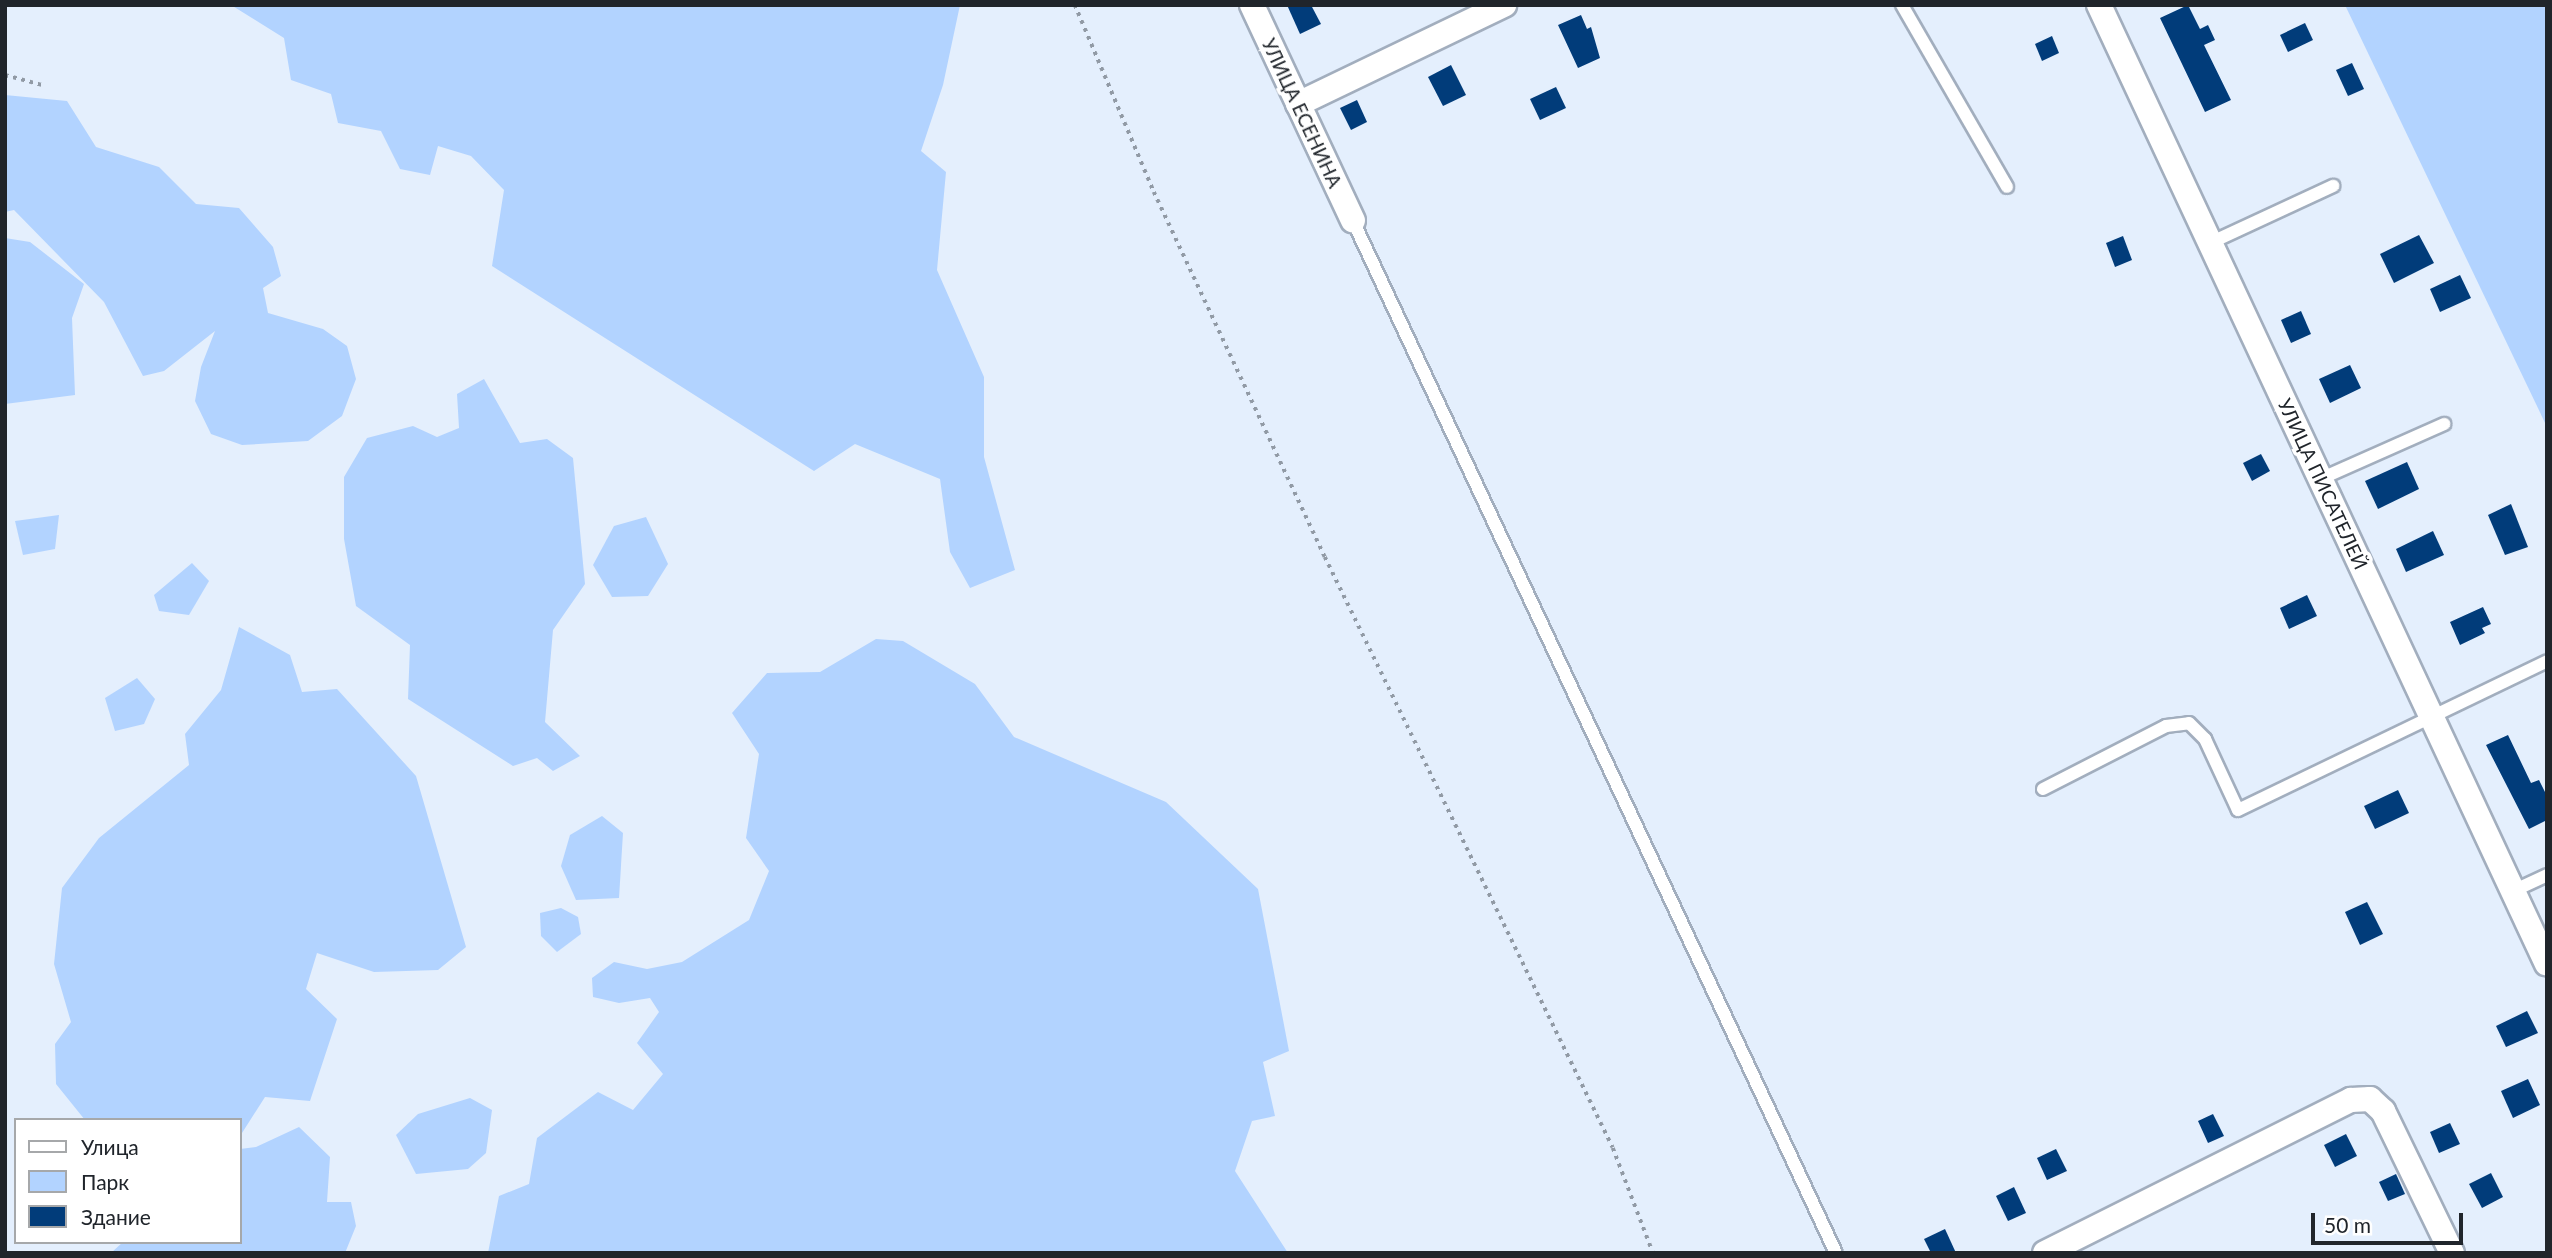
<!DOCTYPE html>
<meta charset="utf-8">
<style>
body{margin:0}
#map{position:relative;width:2552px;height:1258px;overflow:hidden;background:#e4effd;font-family:Lato,sans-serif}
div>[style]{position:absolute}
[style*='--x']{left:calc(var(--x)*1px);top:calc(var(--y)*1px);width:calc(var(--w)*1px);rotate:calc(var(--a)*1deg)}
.green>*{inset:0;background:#b2d3ff}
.building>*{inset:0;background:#013c7a}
.path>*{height:3.5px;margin-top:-1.75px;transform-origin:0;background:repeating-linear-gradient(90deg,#919aa5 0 3.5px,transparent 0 8.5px)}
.roads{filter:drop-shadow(2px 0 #a2aebe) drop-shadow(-2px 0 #a2aebe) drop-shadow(0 2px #a2aebe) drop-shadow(0 -2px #a2aebe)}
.service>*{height:12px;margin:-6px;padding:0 6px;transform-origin:6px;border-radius:6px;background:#fff}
.minor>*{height:24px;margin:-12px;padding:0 12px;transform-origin:12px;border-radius:12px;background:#fff}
span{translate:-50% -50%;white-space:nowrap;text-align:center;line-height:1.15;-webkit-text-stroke:7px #fff;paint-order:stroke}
.street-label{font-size:19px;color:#20252b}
.frame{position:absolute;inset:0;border:7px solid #20252b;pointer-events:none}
.legend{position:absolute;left:14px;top:1118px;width:228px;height:126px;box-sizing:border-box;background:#fff;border:2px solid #a6a8aa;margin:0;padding:9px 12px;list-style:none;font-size:21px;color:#20252b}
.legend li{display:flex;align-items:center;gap:14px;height:35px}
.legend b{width:35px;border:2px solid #a6a8aa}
.scale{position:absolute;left:2311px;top:1213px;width:152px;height:32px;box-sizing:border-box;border:4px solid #20252b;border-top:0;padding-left:9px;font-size:21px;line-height:24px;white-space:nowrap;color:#20252b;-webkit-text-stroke:5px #fff;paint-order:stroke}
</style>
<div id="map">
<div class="green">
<div style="clip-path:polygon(231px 5px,960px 5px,943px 85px,921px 151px,946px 172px,937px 270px,984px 377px,984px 457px,1015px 570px,970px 588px,950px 552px,940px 479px,855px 444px,814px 471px,492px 266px,504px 190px,471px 156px,438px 146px,430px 175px,400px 169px,381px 131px,338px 123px,331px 94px,291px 80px,284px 38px)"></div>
<div style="clip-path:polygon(2345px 5px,2547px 5px,2547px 427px)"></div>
<div style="clip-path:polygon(5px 95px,67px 101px,96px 147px,159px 167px,196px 204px,239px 208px,273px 247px,281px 276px,263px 288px,268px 313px,323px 329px,347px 346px,356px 379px,342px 416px,308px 441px,242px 445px,211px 434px,195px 401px,201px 367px,215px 331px,164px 371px,143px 376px,104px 302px,14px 210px,5px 212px)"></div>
<div style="clip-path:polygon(5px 238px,30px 242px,84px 284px,72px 318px,75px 395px,5px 404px)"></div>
<div style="clip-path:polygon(484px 379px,520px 443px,547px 439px,573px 458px,585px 584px,553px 630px,545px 722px,580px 756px,553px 771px,537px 758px,513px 766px,408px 699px,410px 645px,356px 606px,344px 539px,344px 477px,367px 438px,413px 426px,437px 437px,459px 428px,457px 394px)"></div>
<div style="clip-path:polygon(59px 515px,55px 549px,23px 555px,15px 521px)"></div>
<div style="clip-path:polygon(646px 517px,668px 564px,648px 596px,612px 597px,593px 565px,614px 526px)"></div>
<div style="clip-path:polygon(192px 563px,209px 581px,189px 615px,159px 611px,154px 595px)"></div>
<div style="clip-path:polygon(239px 627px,290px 655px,302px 692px,337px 689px,416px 776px,466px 947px,438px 970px,374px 972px,317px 953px,306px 989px,337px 1019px,310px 1101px,265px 1097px,242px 1133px,240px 1120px,85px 1120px,56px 1084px,55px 1044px,71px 1022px,54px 964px,62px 888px,99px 838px,189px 765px,185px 734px,221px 690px)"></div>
<div style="clip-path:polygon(876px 639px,903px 641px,975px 684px,1014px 737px,1166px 802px,1258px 889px,1289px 1051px,1263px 1062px,1275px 1116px,1252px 1121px,1235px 1171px,1288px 1253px,488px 1253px,499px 1196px,529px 1184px,537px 1138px,598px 1092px,633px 1110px,663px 1074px,637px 1043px,659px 1012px,650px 998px,619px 1003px,593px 997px,592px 978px,614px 962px,647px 969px,682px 962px,749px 920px,769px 871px,746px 838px,759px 754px,732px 713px,767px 673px,820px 672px)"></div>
<div style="clip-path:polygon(137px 678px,155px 699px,144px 724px,115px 731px,105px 698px)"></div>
<div style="clip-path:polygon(602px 816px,623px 833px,619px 898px,576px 900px,561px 866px,570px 835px)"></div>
<div style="clip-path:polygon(561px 908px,578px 917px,581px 934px,557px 952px,541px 936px,540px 913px)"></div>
<div style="clip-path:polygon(470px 1098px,492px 1110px,486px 1153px,468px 1169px,416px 1174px,396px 1135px,418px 1114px)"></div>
<div style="clip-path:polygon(299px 1127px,330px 1157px,327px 1202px,351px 1202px,356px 1226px,345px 1253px,111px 1253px,123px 1242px,240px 1242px,240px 1149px,256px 1147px)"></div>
</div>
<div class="building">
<div style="clip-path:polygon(1287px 5px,1311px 5px,1321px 24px,1300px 34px)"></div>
<div style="clip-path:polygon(2188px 5px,2200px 29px,2208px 25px,2215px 40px,2204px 45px,2231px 100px,2205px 112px,2160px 18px)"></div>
<div style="clip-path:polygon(1581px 15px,1587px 29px,1591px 27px,1600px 58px,1578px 68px,1558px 25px)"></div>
<div style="clip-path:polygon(2305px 23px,2313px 40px,2288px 52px,2280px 35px)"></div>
<div style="clip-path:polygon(2052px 36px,2059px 53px,2042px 61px,2035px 44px)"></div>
<div style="clip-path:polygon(2352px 63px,2364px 89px,2348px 96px,2336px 70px)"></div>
<div style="clip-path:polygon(1451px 65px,1466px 95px,1443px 106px,1428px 77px)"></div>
<div style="clip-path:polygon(1556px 87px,1566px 108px,1540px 120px,1530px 99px)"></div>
<div style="clip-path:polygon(1357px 100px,1367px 122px,1351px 130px,1340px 108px)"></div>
<div style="clip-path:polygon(2419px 235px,2434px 263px,2394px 283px,2380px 254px)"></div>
<div style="clip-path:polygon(2123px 236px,2132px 260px,2115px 267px,2106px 243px)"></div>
<div style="clip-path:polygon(2460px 275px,2471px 298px,2440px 312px,2430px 289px)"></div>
<div style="clip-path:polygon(2301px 311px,2311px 334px,2291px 343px,2281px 320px)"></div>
<div style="clip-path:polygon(2350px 365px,2361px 388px,2330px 403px,2319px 379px)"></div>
<div style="clip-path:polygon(2261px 454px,2270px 471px,2252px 481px,2243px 463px)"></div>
<div style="clip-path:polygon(2407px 462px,2419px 489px,2378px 509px,2365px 481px)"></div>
<div style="clip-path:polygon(2511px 504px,2528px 547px,2505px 555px,2488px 515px)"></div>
<div style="clip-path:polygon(2433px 531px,2444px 555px,2406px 572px,2396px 549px)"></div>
<div style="clip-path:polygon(2307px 595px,2317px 616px,2289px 629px,2280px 608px)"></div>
<div style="clip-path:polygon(2483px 607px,2491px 624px,2482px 628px,2485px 633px,2460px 645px,2450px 622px)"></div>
<div style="clip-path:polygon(2508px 735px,2531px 783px,2539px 780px,2547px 796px,2547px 820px,2529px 829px,2486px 745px)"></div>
<div style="clip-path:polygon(2398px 790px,2409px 813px,2375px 829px,2364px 806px)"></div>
<div style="clip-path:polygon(2367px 902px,2383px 934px,2360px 945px,2345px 912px)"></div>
<div style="clip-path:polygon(2527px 1011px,2538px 1033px,2506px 1047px,2496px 1026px)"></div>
<div style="clip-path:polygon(2528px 1079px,2540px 1105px,2513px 1118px,2501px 1091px)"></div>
<div style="clip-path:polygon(2213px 1114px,2224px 1136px,2208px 1143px,2198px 1121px)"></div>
<div style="clip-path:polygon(2450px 1123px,2460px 1144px,2439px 1153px,2430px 1132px)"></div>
<div style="clip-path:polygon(2346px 1134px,2357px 1156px,2335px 1167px,2324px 1145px)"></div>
<div style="clip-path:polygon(2056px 1149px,2067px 1171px,2047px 1180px,2037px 1158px)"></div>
<div style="clip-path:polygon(2491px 1173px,2503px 1197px,2482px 1208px,2469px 1184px)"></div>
<div style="clip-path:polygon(2396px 1174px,2405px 1194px,2388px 1201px,2379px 1182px)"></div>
<div style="clip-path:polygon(2014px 1187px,2026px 1213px,2008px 1221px,1996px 1196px)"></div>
<div style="clip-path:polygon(1945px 1229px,1956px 1253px,1931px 1253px,1924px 1239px)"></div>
</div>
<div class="path">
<div style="--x:1075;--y:5;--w:203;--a:67.1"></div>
<div style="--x:1154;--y:192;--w:403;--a:64.9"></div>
<div style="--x:1325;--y:557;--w:657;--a:64.02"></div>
<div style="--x:1613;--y:1148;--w:112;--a:69.1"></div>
<div style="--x:5;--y:75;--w:38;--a:15"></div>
</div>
<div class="roads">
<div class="service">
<div style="--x:1902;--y:5;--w:210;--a:60"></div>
<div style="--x:1353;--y:221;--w:1139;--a:64.92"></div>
<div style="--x:2210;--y:243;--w:136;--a:-24.9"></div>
<div style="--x:2320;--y:479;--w:136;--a:-23.9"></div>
<div style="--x:2043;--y:789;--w:138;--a:-27.1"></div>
<div style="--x:2166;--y:726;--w:23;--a:-7"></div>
<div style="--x:2189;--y:723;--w:23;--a:45"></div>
<div style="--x:2205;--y:739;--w:78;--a:65.1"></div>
<div style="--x:2238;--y:810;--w:343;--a:-25.7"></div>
<div style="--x:2513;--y:891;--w:38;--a:-25"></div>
</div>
<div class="minor">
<div style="--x:1252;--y:5;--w:238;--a:64.9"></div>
<div style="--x:2099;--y:5;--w:1058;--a:64.96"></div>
<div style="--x:1298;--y:104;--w:229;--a:-25.7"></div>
<div style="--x:2045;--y:1253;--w:342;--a:-26.6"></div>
<div style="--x:2351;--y:1100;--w:19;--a:-3"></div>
<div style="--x:2370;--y:1099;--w:18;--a:43"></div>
<div style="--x:2383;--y:1111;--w:158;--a:64.1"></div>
</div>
</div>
<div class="street-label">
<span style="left:1302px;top:113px;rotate:65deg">УЛИЦА ЕСЕНИНА</span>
<span style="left:2323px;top:484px;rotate:65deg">УЛИЦА ПИСАТЕЛЕЙ</span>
</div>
<div class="frame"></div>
<ul class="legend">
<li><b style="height:9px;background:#fff"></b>Улица</li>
<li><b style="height:19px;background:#b2d3ff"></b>Парк</li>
<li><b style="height:19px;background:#013c7a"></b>Здание</li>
</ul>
<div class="scale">50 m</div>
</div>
